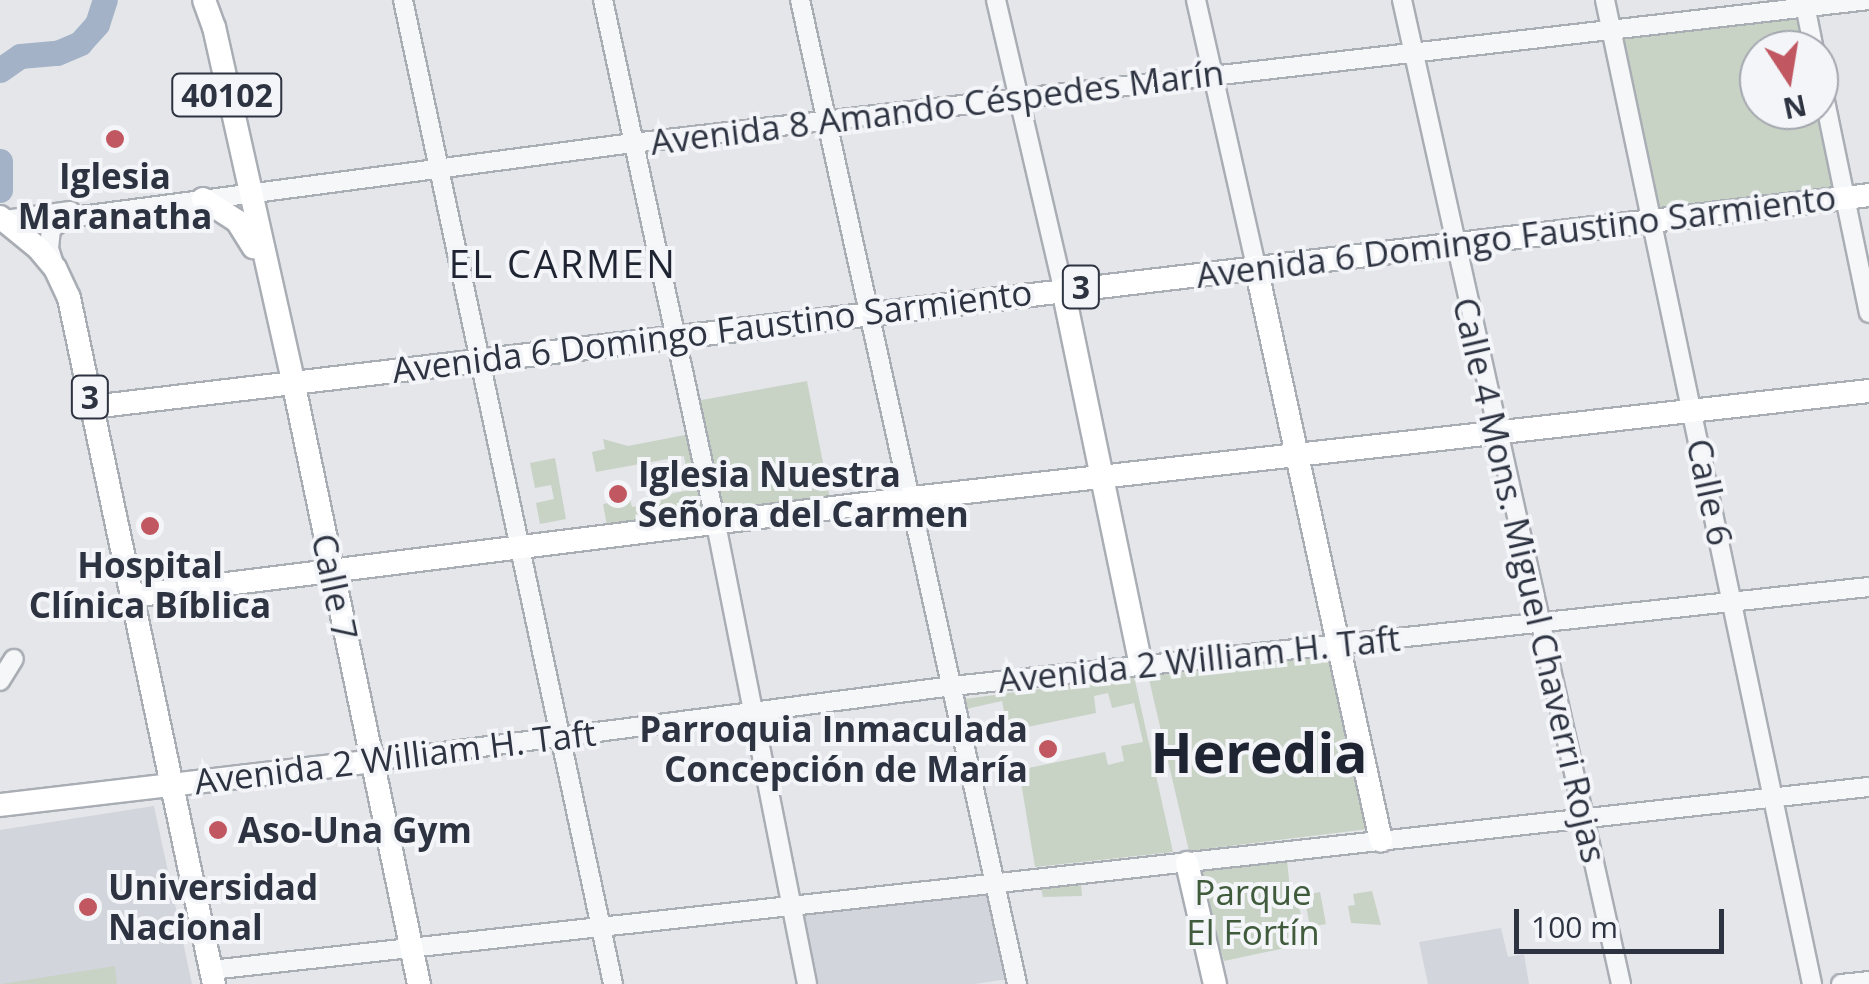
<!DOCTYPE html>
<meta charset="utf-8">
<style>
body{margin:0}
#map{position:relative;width:1869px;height:984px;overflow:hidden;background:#e4e6ea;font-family:"Open Sans",sans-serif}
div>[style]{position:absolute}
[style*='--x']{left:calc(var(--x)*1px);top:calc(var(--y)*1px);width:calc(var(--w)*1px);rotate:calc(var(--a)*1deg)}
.built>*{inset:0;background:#d2d5dc}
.green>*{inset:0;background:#c8d3c6}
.river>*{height:25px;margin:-12.5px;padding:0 12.5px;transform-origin:12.5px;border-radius:12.5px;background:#a3b2c6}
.roads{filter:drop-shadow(2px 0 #a9adb4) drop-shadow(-2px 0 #a9adb4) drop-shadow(0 2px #a9adb4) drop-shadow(0 -2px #a9adb4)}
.minor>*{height:18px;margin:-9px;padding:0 9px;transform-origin:9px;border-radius:9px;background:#f6f7f9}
.major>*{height:22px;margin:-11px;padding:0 11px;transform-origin:11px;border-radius:11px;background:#fff}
.dots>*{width:28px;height:28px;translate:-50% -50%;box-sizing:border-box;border:5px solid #f3f5f8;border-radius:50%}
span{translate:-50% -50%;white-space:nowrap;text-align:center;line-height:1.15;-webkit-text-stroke:8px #f3f5f8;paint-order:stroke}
.shield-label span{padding:2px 8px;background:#f3f5f8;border:2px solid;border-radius:8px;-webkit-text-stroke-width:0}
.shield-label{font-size:32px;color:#2d3341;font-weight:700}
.street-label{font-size:35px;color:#2d3341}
.poi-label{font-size:35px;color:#2d3341;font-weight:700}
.left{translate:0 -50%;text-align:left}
.right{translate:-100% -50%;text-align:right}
.park-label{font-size:35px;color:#405b3c}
.neighbourhood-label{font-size:38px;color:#1f2432;letter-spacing:2.5px}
.town-label{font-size:55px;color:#1f2432;font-weight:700}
.north{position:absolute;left:1739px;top:30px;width:100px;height:100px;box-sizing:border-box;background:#f3f5f8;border:2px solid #a4a7af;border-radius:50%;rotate:168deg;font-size:28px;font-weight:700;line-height:40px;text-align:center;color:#2d3341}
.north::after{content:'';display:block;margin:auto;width:35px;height:45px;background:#c15760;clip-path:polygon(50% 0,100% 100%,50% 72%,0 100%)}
.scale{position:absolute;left:1514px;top:909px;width:210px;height:45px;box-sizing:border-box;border:5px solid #2d3341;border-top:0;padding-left:12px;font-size:30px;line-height:35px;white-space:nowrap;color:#2d3341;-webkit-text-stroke:8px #f3f5f8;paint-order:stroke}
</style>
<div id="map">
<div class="built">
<div style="clip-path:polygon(154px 806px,192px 984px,0 984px,0 830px)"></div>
<div style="clip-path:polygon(989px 891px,1008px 979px,975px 984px,815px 984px,802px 914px)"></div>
<div style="clip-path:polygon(1501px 928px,1508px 957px,1524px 954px,1529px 984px,1428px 984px,1419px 942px)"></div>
</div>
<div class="green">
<div style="clip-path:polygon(1800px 17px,1807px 50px,1759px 50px,1759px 110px,1819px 110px,1836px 189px,1659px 208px,1623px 38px)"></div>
<div style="clip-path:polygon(807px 381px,831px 504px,720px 520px,696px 401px)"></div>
<div style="clip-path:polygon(690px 434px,708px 518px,608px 531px,603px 504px,630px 499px,632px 507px,643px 505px,642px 499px,690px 490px,684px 456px,596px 472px,592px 452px,605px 449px,603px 439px,628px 446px)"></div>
<div style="clip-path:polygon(555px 458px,566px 519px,540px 524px,536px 503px,554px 499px,551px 485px,535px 488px,530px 463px)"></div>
<div style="clip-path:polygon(1331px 653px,1369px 829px,1189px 851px,1148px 675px)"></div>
<div style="clip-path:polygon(1134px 676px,1173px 852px,1035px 867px,1019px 770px,1105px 752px,1108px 765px,1124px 761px,1121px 746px,1143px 742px,1134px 703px,1112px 708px,1108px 693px,1094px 696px,1096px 713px,1008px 731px,1002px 701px,966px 709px,965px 699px)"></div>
<div style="clip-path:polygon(1287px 860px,1291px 899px,1298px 899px,1303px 929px,1293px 931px,1295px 946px,1224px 961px,1200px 876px,1205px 869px)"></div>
<div style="clip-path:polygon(1081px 884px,1082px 896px,1043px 897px,1041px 888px)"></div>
<div style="clip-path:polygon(1372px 891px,1381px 925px,1351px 923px,1348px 906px,1355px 905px,1353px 894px)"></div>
<div style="clip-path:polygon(1320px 892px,1326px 924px,1310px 927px,1304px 895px)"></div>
<div style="clip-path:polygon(115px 966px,117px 984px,1px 984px)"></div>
</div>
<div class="river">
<div style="--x:0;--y:70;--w:24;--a:-35"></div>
<div style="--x:20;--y:56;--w:37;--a:-5"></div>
<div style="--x:57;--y:53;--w:25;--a:-23"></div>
<div style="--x:80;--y:43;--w:25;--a:-48"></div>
<div style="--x:97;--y:24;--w:25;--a:-72"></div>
<div style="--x:0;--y:161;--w:29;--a:90"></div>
</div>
<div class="roads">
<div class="minor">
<div style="--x:403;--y:0;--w:1006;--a:77.95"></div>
<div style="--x:603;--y:0;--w:536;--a:77.83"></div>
<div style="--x:716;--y:524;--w:469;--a:78.8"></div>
<div style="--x:800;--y:0;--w:1008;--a:77.56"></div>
<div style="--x:996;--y:0;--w:297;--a:76.9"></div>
<div style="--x:1196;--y:0;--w:274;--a:77.3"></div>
<div style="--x:1402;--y:0;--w:1008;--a:77.45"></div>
<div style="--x:1605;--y:0;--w:1006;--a:78.12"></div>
<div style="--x:1804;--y:0;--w:51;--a:78.7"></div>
<div style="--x:1819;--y:72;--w:246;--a:78.3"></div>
<div style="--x:5;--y:220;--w:66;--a:-7.9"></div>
<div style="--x:55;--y:267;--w:20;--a:-108"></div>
<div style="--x:49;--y:248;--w:19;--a:-84"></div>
<div style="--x:51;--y:229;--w:19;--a:-36"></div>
<div style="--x:66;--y:218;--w:572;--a:-7.54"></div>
<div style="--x:633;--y:143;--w:1244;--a:-6.6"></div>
<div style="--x:0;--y:681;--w:26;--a:-58"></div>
<div style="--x:373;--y:761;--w:585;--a:-7.37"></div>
<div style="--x:953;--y:686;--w:921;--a:-6.17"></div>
<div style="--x:211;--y:970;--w:1668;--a:-6.3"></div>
<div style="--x:1841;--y:984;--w:28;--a:-6"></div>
</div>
<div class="major">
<div style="--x:204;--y:0;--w:29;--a:70"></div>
<div style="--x:214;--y:27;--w:363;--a:77.4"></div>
<div style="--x:293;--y:381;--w:616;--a:78.2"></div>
<div style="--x:203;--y:199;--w:40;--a:32.9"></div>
<div style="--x:237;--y:221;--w:31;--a:58"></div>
<div style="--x:0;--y:217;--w:49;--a:39.2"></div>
<div style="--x:38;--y:248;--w:26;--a:50"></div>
<div style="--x:55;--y:268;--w:33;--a:65"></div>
<div style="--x:69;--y:298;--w:701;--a:78.07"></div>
<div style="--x:1256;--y:267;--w:587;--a:77.71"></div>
<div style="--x:1063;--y:289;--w:384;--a:78.3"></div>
<div style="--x:92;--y:407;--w:1790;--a:-6.8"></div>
<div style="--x:131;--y:596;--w:787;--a:-7.15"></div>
<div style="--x:912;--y:498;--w:963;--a:-6.38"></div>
<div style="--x:0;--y:805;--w:376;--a:-6.7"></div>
<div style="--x:1187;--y:863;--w:124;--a:77"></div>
</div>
</div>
<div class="dots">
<div style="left:115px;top:139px;background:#c15760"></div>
<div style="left:618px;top:494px;background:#c15760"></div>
<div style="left:150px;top:526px;background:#c15760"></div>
<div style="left:1048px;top:749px;background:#c15760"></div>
<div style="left:218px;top:830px;background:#c15760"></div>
<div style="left:88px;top:907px;background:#c15760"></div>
</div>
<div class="shield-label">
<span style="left:227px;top:95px">40102</span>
<span style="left:1081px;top:287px">3</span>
<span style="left:90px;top:397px">3</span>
</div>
<div class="street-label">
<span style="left:937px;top:107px;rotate:-7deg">Avenida 8 Amando Céspedes Marín</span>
<span style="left:1516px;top:236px;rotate:-7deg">Avenida 6 Domingo Faustino Sarmiento</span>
<span style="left:712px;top:331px;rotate:-7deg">Avenida 6 Domingo Faustino Sarmiento</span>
<span style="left:1710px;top:492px;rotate:78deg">Calle 6</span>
<span style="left:1530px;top:580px;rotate:77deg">Calle 4 Mons. Miguel Chaverri Rojas</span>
<span style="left:335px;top:587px;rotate:78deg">Calle 7</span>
<span style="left:1199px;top:659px;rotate:-6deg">Avenida 2 William H. Taft</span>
<span style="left:395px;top:757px;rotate:-7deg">Avenida 2 William H. Taft</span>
</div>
<div class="poi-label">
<span style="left:115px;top:196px">Iglesia<br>Maranatha</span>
<span class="left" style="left:638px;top:494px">Iglesia Nuestra<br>Señora del Carmen</span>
<span style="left:150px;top:585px">Hospital<br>Clínica Bíblica</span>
<span class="right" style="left:1028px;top:749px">Parroquia Inmaculada<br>Concepción de María</span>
<span class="left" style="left:238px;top:830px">Aso-Una Gym</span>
<span class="left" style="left:108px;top:907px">Universidad<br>Nacional</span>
</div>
<div class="park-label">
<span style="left:1253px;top:912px">Parque<br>El Fortín</span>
</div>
<div class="neighbourhood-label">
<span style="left:563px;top:264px">EL CARMEN</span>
</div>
<div class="town-label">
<span style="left:1259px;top:752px">Heredia</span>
</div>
<div class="north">N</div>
<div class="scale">100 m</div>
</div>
